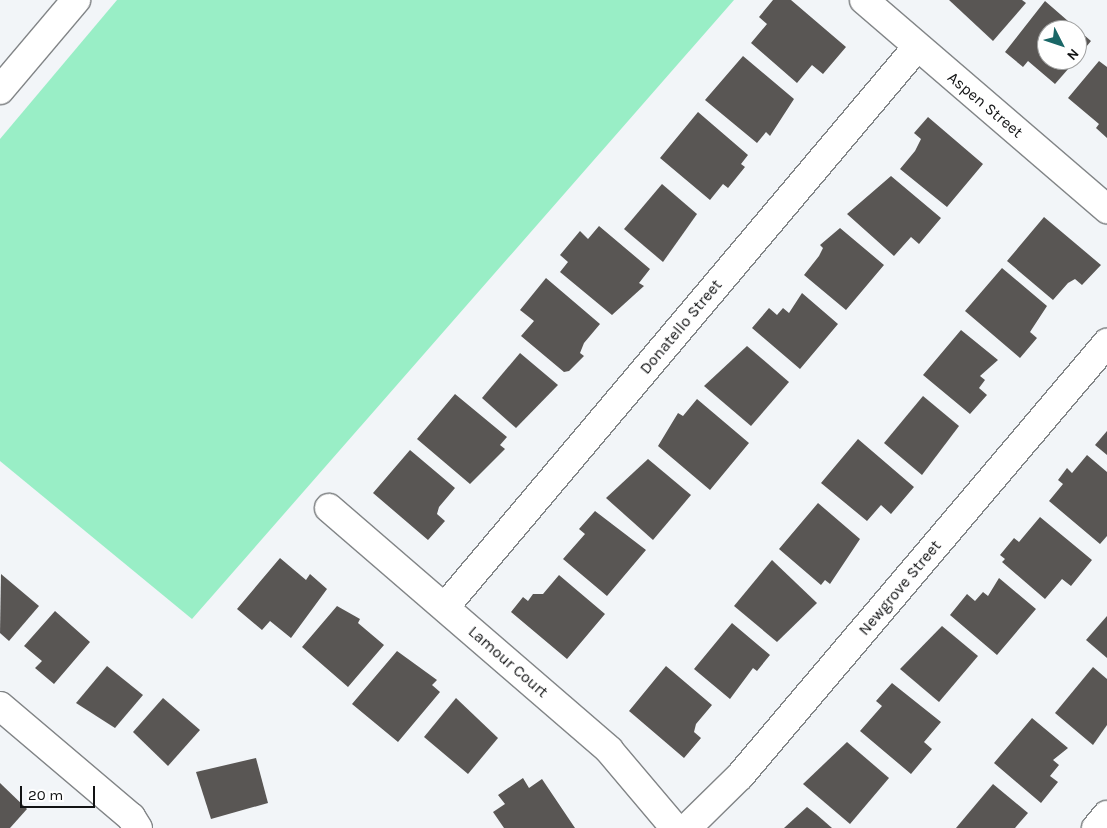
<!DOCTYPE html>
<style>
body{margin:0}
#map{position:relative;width:1107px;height:828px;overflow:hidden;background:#f2f5f8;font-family:Karla,sans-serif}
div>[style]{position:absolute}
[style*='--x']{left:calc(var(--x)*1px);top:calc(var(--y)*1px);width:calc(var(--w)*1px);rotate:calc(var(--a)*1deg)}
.green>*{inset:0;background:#99eec6}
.building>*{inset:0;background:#595654}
.roads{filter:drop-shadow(1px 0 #828587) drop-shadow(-1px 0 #828587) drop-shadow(0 1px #828587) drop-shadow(0 -1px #828587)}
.street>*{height:28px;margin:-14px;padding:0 14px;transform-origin:14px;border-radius:14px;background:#fff}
span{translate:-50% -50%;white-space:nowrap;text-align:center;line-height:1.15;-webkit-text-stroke:5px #fff;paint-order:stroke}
.street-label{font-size:16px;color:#121314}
.north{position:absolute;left:1037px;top:20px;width:50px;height:50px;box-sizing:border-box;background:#fff;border:1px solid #a0a1a1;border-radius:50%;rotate:131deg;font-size:14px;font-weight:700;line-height:20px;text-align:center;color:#121314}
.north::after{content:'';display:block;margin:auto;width:18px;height:22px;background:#1a6767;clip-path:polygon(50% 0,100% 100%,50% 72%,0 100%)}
.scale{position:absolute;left:20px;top:786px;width:75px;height:22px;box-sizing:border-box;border:2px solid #121314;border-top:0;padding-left:6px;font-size:15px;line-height:18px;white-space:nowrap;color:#121314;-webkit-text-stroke:4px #fff;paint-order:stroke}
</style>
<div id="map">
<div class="green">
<div style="clip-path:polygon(117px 0,734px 0,192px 619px,0 461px,0 139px)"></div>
</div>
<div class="building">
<div style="clip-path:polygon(773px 0,791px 0,846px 47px,823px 74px,812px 65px,797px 83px,751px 43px,767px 24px,759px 17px)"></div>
<div style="clip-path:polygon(949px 0,1022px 0,1026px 3px,993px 41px)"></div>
<div style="clip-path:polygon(1045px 1px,1091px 41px,1077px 58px,1077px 30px,1047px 30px,1047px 60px,1076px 60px,1055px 84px,1028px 61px,1023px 67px,1005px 52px)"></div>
<div style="clip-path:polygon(743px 56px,794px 99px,770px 136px,766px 132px,757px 143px,705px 100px)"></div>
<div style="clip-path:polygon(1099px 61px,1107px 67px,1107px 138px,1096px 128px,1099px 124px,1068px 98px)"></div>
<div style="clip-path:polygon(698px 112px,748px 155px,741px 164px,745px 167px,728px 188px,723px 184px,710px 200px,660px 158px)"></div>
<div style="clip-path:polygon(928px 117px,983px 164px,947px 207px,900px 169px,915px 151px,921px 139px,914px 133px)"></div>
<div style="clip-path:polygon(891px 176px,941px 218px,919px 244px,911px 237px,894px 256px,847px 214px)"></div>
<div style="clip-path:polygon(662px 184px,697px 214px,663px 262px,624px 229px)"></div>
<div style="clip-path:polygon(1044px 217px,1101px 265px,1082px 285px,1075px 279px,1068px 283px,1053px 300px,1007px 261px)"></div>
<div style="clip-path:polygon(599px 226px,650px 269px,639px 283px,644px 286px,612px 315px,560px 272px,568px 262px,560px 255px,580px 231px,588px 239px)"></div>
<div style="clip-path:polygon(840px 228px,884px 265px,846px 310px,804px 275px,819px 256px,823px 248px,820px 245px)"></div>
<div style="clip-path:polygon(1002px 268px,1047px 306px,1030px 332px,1037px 338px,1020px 358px,965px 311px)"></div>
<div style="clip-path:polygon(546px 278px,600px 324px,584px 343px,580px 353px,584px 356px,569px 371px,564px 372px,521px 336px,534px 321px,520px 310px)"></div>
<div style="clip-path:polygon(802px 293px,838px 324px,800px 369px,752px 328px,769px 308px,777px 315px,783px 308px,789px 313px)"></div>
<div style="clip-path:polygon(961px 330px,998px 360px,980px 376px,985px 380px,979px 388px,987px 395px,970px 414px,923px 375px)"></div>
<div style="clip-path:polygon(747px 346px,789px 382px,751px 426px,704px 386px)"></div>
<div style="clip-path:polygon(520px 353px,558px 385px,516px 428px,482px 398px)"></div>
<div style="clip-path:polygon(455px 394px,507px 437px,500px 445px,505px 449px,470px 484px,417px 439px)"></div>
<div style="clip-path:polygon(923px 396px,959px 426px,922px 475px,884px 443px)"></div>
<div style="clip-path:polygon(697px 399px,749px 443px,710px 490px,658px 446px,678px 413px,683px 416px)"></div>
<div style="clip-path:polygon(1107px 431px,1107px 455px,1095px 445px)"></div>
<div style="clip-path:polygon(858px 439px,914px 487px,891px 514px,881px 505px,867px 521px,821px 483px)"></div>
<div style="clip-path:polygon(410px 450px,455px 488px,439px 507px,437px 514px,445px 521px,428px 540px,373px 493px)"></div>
<div style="clip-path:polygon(1087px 455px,1107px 472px,1107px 536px,1100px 544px,1049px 501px,1063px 484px,1058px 480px,1067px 468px,1072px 473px)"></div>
<div style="clip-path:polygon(648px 459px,691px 495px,653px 540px,606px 498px)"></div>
<div style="clip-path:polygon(818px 503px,860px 539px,830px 584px,825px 580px,821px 585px,779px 549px)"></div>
<div style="clip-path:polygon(595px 511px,646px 550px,607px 596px,563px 559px,585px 534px,579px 529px)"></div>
<div style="clip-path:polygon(1040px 517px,1092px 560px,1071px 586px,1062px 579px,1045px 599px,1002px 562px,1005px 559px,1000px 555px,1014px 538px,1019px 542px)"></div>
<div style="clip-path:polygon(280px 558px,306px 580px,310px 574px,327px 589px,291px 638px,270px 621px,262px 630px,237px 609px)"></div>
<div style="clip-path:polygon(772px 560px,817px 603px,777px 642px,734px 606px)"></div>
<div style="clip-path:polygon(1px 574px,39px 606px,9px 641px,0 633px)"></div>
<div style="clip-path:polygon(559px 575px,605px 614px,567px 659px,511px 612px,523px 597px,528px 601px,533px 594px,543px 594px)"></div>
<div style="clip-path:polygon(999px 578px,1036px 609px,997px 655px,950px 615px,967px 594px,975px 601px,983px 592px,988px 596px)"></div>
<div style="clip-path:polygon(337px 606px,360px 619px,358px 623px,384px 645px,348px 687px,302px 647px)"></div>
<div style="clip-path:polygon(55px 611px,90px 642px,54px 684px,35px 668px,42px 661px,24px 646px)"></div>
<div style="clip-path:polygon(1107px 616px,1107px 658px,1086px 640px)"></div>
<div style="clip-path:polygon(732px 623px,770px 655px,757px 671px,753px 668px,730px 699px,694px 669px)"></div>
<div style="clip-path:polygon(942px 626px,978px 656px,939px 702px,900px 669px)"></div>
<div style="clip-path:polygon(397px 651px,437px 680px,432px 685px,440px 692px,398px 742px,352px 704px)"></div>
<div style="clip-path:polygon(107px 666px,143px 695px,115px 728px,76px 703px)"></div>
<div style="clip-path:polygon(666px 666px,712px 705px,696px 724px,694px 732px,701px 738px,684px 758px,629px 711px)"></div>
<div style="clip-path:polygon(1093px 667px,1107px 679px,1107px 725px,1093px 745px,1055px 713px)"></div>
<div style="clip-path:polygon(892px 683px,941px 722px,924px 742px,932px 749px,911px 774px,860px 731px,882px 706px,876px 701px)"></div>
<div style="clip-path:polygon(163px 698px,200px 730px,168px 766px,133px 732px)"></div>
<div style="clip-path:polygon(456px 698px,498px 738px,468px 774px,424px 737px)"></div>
<div style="clip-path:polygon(1032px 718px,1068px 748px,1053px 760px,1059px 765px,1050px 776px,1058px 782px,1041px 803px,994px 763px)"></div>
<div style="clip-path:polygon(847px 742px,889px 778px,850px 824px,803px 784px)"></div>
<div style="clip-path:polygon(256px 758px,268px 803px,211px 819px,196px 772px)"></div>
<div style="clip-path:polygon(523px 778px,529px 788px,542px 779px,575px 828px,504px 828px,493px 812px,505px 804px,498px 795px)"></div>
<div style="clip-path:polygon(0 783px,27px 809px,10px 828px,0 828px)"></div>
<div style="clip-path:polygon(993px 784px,1028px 813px,1015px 828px,956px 828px)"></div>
<div style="clip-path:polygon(807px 807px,816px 814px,832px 828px,784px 828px)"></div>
</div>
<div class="roads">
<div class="street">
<div style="--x:864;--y:0;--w:321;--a:40.7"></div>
<div style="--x:0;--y:90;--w:118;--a:-49.8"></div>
<div style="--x:329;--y:508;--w:370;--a:40.8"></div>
<div style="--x:609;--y:750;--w:102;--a:49.8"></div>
<div style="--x:445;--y:607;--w:732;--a:-49.87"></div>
<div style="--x:0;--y:706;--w:172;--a:40.3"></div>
<div style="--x:131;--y:817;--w:13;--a:58"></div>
<div style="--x:687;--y:828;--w:74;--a:-44.5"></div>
<div style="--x:740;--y:776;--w:568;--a:-49.72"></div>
<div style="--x:1096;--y:828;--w:17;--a:-50"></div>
</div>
</div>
<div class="street-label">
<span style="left:985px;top:105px;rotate:40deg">Aspen Street</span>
<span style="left:681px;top:327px;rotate:-50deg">Donatello Street</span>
<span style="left:900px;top:588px;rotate:-50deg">Newgrove Street</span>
<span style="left:508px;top:662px;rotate:41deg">Lamour Court</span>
</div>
<div class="north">N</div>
<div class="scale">20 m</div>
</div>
